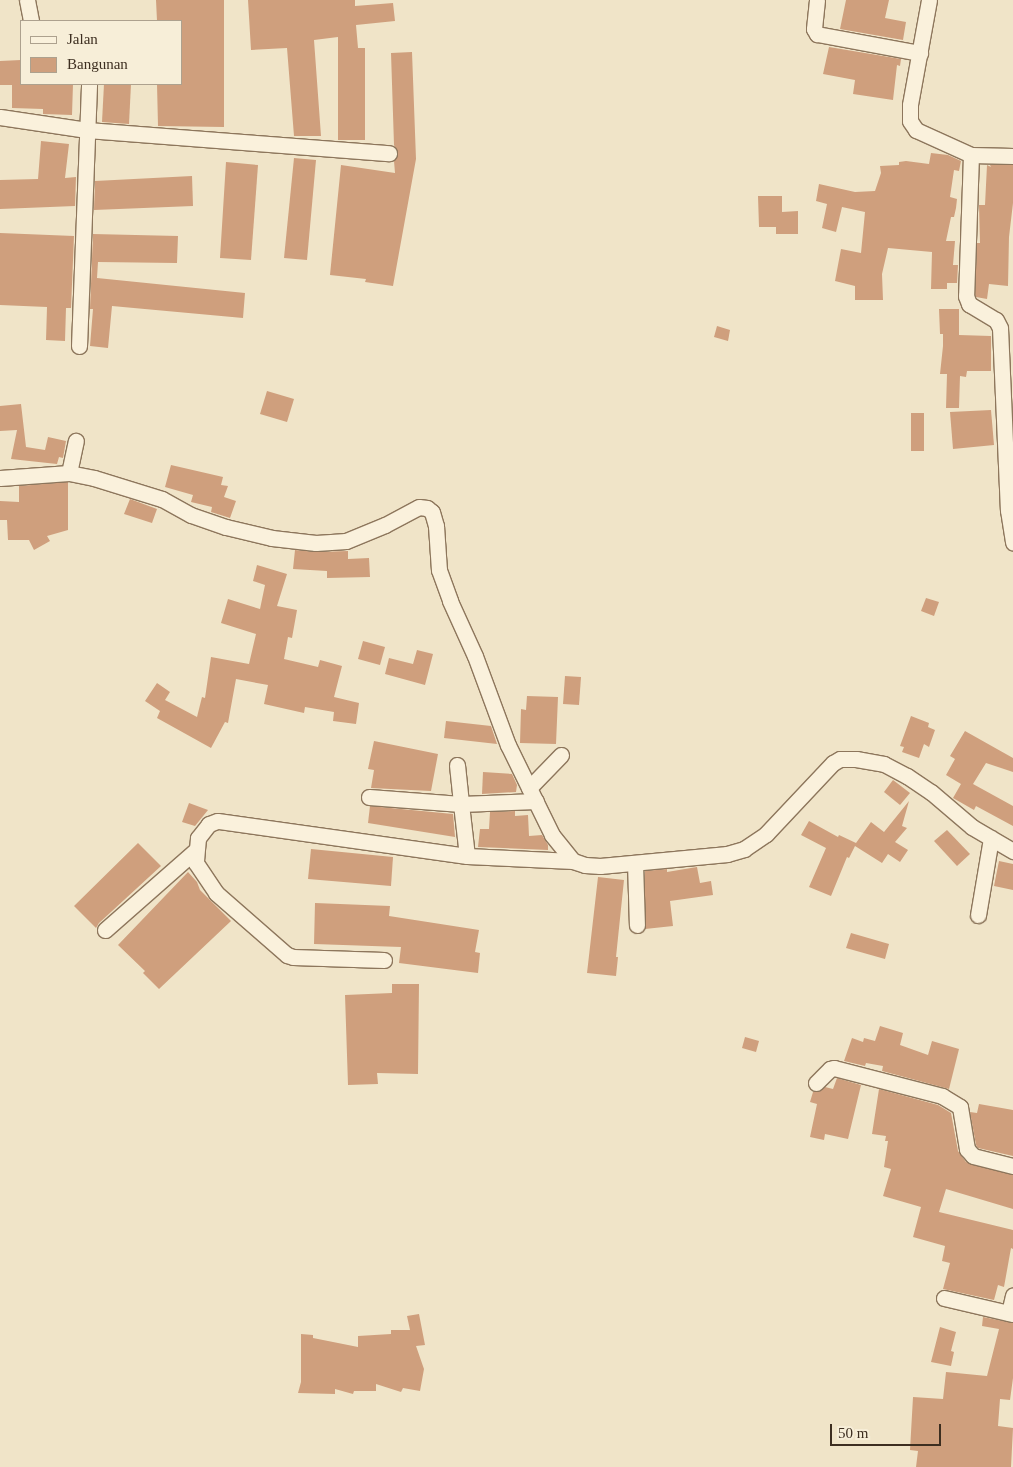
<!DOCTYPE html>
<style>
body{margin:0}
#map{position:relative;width:1013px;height:1467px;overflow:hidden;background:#f0e4c8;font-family:Georgia,serif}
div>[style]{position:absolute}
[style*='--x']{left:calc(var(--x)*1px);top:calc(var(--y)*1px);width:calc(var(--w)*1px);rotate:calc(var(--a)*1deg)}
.building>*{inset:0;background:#cf9f7d}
.roads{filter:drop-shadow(1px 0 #8d765c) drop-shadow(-1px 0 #8d765c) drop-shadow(0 1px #8d765c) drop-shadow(0 -1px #8d765c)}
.minor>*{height:15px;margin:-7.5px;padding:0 7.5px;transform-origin:7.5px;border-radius:7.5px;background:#faf1dc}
span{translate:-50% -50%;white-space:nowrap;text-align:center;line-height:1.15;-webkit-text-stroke:4.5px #f7eed8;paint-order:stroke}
.legend{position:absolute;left:20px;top:20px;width:162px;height:65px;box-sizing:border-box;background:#f7eed8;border:1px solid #ada18e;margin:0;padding:6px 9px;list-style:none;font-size:15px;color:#3d2e20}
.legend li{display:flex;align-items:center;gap:10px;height:25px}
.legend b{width:25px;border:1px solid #ada18e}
.scale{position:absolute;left:830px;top:1424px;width:111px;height:22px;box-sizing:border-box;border:2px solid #3d2e20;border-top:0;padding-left:6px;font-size:15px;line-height:18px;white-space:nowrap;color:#3d2e20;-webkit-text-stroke:4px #f7eed8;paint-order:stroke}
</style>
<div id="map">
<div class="building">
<div style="clip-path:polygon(156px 0,224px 0,224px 127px,158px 126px,157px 84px,181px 84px,181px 21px,157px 21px)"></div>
<div style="clip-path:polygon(248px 0,355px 0,355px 6px,393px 3px,395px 21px,356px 25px,358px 48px,365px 48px,365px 140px,338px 140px,338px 37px,314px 40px,321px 136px,294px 136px,287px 48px,251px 50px)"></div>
<div style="clip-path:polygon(846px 0,889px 0,885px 18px,906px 22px,903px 40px,840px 29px)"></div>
<div style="clip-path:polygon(829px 47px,901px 59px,900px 66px,897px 65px,893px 100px,853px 94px,855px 80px,823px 74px)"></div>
<div style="clip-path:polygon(412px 52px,416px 159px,393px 286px,365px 282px,366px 279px,330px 275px,341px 165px,395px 173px,394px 161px,398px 153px,394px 145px,391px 53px)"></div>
<div style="clip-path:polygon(21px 60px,21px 84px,73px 84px,72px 115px,43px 114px,43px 109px,12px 108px,12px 85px,0 85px,0 61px)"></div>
<div style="clip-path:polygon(104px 84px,131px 84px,129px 124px,102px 122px)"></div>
<div style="clip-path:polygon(41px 141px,69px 144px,65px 178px,76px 177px,75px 206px,0 209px,0 180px,38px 179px)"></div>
<div style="clip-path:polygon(931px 153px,948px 155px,961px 161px,959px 171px,954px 170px,950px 197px,957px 199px,956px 208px,954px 217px,951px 217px,946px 241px,955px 241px,953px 265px,958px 265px,957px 283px,947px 283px,947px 289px,931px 289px,932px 252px,888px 248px,882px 274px,883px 300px,855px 300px,855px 286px,835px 281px,841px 249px,861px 253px,865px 212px,842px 207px,836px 232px,822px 228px,827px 204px,816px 201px,819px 184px,855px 192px,875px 191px,881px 173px,880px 166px,899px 165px,899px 162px,906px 161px,929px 164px)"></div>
<div style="clip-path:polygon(294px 158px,316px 160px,307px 260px,284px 258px)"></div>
<div style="clip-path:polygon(226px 162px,258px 165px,251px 260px,220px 258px)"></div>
<div style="clip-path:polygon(987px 165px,991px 167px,990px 165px,1013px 165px,1013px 203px,1009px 237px,1008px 286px,989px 284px,987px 299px,976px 297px,975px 294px,977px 243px,980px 243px,979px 205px,985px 205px)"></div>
<div style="clip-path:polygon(192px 176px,193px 206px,94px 210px,95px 181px)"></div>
<div style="clip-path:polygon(758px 196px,782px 196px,782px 212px,798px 211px,798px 234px,776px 234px,776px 227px,759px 227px)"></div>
<div style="clip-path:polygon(0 233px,74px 236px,71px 308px,66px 308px,65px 341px,46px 340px,47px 307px,0 305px)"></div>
<div style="clip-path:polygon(93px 234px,178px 236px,177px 263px,98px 262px,97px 278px,245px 293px,243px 318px,112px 306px,108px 348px,90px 346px,93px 309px,90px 309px)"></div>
<div style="clip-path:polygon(939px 309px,959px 309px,959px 335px,991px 336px,991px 371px,967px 371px,966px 377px,960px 376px,959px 408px,946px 408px,947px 374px,940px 374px,943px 346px,943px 334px,940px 334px)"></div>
<div style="clip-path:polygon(717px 326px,730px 330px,728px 341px,714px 337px)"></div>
<div style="clip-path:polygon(267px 391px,294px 399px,287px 422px,260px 414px)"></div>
<div style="clip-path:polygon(21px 404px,26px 447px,45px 450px,48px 437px,66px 441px,63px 458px,59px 457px,57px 464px,11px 459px,17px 430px,0 431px,0 406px)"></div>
<div style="clip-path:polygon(991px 410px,994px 445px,953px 449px,950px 412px)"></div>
<div style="clip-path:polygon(911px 413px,924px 413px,924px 451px,911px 451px)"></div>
<div style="clip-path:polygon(171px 465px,223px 477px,221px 485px,228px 486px,224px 497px,236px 501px,230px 518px,211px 512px,212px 507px,191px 502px,193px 495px,165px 487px)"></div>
<div style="clip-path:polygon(68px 482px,68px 530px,47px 536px,50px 541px,34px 550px,29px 540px,8px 540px,7px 520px,0 520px,0 501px,19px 502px,19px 486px)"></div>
<div style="clip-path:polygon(130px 499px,157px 509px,152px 523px,124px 514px)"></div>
<div style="clip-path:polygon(295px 550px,316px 552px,348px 551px,348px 559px,369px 558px,370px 577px,327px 578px,327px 571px,293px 569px)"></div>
<div style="clip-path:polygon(257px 565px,287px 574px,277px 606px,297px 610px,292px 638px,288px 637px,284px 659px,318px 667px,320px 660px,342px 666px,334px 697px,359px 703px,356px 724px,333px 721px,334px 712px,305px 707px,304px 713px,264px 704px,268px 685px,236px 679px,228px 723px,225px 722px,211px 748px,157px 718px,160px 711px,145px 701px,157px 683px,170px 692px,165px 700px,197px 717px,202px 697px,205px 698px,211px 657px,249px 664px,256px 634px,221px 623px,228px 599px,260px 609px,265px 585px,253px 581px)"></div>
<div style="clip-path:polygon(926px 598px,939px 602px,934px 616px,921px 611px)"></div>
<div style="clip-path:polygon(363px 641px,385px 647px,380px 665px,358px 659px)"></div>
<div style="clip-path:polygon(417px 650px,433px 654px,425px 685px,385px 674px,389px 658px,413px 664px)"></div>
<div style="clip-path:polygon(565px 676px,581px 677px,579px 705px,563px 704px)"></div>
<div style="clip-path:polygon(527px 696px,558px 697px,556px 744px,520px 743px,521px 709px,526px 710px)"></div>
<div style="clip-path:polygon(911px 716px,929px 723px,928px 727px,935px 730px,929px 747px,924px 744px,919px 758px,902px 752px,904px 747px,900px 746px)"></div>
<div style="clip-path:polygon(446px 721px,491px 726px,497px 744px,444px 738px)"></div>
<div style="clip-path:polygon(965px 731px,1013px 758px,1013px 772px,986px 763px,973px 784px,1013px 806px,1013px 826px,976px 806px,974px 810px,953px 798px,961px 784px,946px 775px,955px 759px,950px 756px)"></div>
<div style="clip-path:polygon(374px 741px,438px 754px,431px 791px,371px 788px,374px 770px,368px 769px)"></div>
<div style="clip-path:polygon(483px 772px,512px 774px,517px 785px,516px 792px,482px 794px)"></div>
<div style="clip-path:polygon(893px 780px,910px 793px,900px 805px,884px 792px)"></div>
<div style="clip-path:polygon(909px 801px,902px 826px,907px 828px,895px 842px,908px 850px,900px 862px,888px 854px,882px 863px,855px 846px,849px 858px,847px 857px,831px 896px,809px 887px,826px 848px,801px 835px,809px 821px,838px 837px,839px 835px,856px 843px,871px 822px,884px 832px)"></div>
<div style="clip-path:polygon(189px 803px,208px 810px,195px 826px,182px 822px)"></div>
<div style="clip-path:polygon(370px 806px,453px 814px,455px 837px,368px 823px)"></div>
<div style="clip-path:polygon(515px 811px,515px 816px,528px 815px,529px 836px,542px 835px,548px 845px,548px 850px,478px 847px,480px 829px,489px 829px,490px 812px)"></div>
<div style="clip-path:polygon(947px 830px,970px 854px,957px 866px,934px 841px)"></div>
<div style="clip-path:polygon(138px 843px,161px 866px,99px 923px,96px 928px,74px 906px)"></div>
<div style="clip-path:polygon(311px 849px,393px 857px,391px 886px,308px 879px)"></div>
<div style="clip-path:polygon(999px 861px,1013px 864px,1013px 890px,994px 886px)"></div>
<div style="clip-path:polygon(697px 867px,700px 883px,711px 881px,713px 895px,670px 901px,673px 926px,645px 929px,645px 871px,667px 869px,667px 872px)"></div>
<div style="clip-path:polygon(188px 872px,197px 882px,200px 890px,231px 921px,159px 989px,143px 973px,145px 971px,118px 945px)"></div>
<div style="clip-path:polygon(598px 877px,624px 880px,616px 957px,618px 957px,616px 976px,587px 973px)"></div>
<div style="clip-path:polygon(315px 903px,390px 906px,389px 916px,479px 930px,475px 952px,480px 953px,478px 973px,399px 963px,401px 947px,314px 944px)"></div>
<div style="clip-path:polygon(851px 933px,889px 944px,885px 959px,846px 948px)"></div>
<div style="clip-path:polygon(392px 984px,419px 984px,418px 1074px,377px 1073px,378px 1084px,348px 1085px,345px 995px,392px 993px)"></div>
<div style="clip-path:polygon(880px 1026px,903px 1033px,900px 1045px,928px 1055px,932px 1041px,959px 1049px,949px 1089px,882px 1071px,883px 1066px,866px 1063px,865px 1066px,844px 1061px,852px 1038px,863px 1042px,864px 1038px,875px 1041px)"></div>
<div style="clip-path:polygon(745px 1037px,759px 1041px,756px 1052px,742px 1048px)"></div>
<div style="clip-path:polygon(837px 1078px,861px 1085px,848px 1139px,825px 1134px,824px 1140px,810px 1137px,817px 1104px,810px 1102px,813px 1092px,819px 1092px,825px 1087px,833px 1089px)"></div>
<div style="clip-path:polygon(879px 1089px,938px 1105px,951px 1113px,958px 1151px,966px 1162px,1013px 1175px,1013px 1209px,946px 1189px,939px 1212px,1013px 1230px,1013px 1249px,1011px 1248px,1004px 1287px,998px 1285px,994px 1300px,943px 1289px,950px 1263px,942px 1261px,945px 1246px,913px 1237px,921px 1207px,883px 1196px,891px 1169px,884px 1167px,888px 1141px,885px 1141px,886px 1136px,872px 1134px)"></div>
<div style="clip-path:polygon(979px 1104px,1013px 1110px,1013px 1156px,978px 1148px,976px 1145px,970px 1112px,977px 1113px)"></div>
<div style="clip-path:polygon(419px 1314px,425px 1345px,416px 1346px,424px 1369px,420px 1391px,403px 1388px,401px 1392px,376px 1384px,376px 1391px,354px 1391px,353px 1394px,335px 1389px,335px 1394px,298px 1393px,301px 1382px,301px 1334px,313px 1335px,313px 1338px,358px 1347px,358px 1336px,391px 1334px,391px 1330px,410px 1330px,407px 1316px)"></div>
<div style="clip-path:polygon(983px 1317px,1013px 1323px,1013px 1378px,1010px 1400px,1000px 1399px,998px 1426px,1013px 1428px,1011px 1467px,916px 1467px,918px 1451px,910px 1450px,913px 1397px,943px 1399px,946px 1372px,987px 1376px,999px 1329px,982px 1326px)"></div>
<div style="clip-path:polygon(940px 1327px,956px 1332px,951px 1351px,954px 1352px,951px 1366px,931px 1362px)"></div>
</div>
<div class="roads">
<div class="minor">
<div style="--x:27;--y:0;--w:21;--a:79"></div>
<div style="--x:817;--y:0;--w:29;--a:96"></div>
<div style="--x:814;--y:29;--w:6;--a:59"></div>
<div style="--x:817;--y:34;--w:105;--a:10.5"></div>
<div style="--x:929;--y:0;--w:107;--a:100.3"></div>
<div style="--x:910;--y:105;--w:16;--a:90"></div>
<div style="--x:910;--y:121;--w:11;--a:56"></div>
<div style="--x:916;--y:130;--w:60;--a:24.4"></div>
<div style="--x:0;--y:117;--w:88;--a:8.5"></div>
<div style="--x:87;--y:130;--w:303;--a:4.4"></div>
<div style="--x:1013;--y:156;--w:42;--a:-178.6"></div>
<div style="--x:971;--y:155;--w:141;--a:92"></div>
<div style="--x:966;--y:296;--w:9;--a:69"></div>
<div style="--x:969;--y:304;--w:31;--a:31"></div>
<div style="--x:996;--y:320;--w:9;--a:63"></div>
<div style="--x:1000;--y:328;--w:182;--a:87.5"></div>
<div style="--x:1008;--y:510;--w:33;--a:81"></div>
<div style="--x:79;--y:346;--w:262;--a:-87.8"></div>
<div style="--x:69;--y:473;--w:33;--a:-78"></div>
<div style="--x:0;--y:478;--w:69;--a:-4.1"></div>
<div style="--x:69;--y:473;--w:25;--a:11"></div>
<div style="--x:94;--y:478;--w:71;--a:17.2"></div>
<div style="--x:162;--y:499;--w:33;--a:29"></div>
<div style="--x:191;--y:515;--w:37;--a:19"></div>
<div style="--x:226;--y:527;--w:47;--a:13.4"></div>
<div style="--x:272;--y:538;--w:44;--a:6.5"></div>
<div style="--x:316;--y:543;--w:30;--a:-4"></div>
<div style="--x:346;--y:541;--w:42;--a:-22.3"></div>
<div style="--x:385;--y:525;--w:38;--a:-28"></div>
<div style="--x:419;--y:507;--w:8;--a:7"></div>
<div style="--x:427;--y:508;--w:6;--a:39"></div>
<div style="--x:432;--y:512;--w:15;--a:74"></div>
<div style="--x:436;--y:526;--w:44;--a:86.1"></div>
<div style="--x:439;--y:570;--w:33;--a:70"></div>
<div style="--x:450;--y:601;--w:60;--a:65.6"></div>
<div style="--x:475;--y:656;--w:95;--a:69.7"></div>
<div style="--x:508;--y:745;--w:100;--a:63.9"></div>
<div style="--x:552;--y:835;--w:33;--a:51"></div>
<div style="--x:573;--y:861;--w:13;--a:18"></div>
<div style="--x:585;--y:865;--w:15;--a:4"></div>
<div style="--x:600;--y:866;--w:128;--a:-5.4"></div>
<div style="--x:727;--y:854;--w:18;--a:-16"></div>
<div style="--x:744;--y:849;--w:27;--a:-34"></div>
<div style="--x:766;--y:834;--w:98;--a:-46.7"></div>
<div style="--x:833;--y:763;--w:8;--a:-30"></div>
<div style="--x:840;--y:759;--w:16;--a:0"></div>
<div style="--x:856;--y:759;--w:28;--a:10"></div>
<div style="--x:884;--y:764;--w:26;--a:28"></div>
<div style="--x:907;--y:776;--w:29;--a:34"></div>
<div style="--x:931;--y:792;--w:54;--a:40.5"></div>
<div style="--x:972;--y:827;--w:48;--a:30.3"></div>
<div style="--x:457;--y:765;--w:39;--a:84"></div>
<div style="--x:461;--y:804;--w:75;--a:-2.3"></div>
<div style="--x:529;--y:788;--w:46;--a:-45.9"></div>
<div style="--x:369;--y:797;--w:92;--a:4.4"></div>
<div style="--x:461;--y:804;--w:52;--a:83.4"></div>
<div style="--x:467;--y:856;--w:252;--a:-172"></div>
<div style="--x:217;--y:821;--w:9;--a:159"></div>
<div style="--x:209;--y:824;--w:18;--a:128"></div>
<div style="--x:198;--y:838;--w:25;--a:95"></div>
<div style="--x:196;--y:863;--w:36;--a:56"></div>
<div style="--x:216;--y:893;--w:94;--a:41.1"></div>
<div style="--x:287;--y:955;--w:6;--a:18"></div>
<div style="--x:293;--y:957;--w:91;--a:1.9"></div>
<div style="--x:467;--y:856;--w:106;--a:2.7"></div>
<div style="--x:635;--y:863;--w:62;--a:88.2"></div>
<div style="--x:978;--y:915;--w:78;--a:-80.4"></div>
<div style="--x:105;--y:930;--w:121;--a:-41.3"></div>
<div style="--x:816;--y:1083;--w:20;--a:-45"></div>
<div style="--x:830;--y:1069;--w:4;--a:-14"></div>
<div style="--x:834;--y:1068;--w:112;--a:14.5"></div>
<div style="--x:942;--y:1096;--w:21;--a:31"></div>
<div style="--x:960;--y:1107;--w:43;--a:80.5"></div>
<div style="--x:967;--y:1149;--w:9;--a:49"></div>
<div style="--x:973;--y:1156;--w:41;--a:14"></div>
<div style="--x:944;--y:1298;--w:71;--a:13.1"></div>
<div style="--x:1009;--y:1313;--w:18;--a:-77"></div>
</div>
</div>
<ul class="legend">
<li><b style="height:6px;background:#faf1dc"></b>Jalan</li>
<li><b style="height:14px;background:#cf9f7d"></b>Bangunan</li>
</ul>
<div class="scale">50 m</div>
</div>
